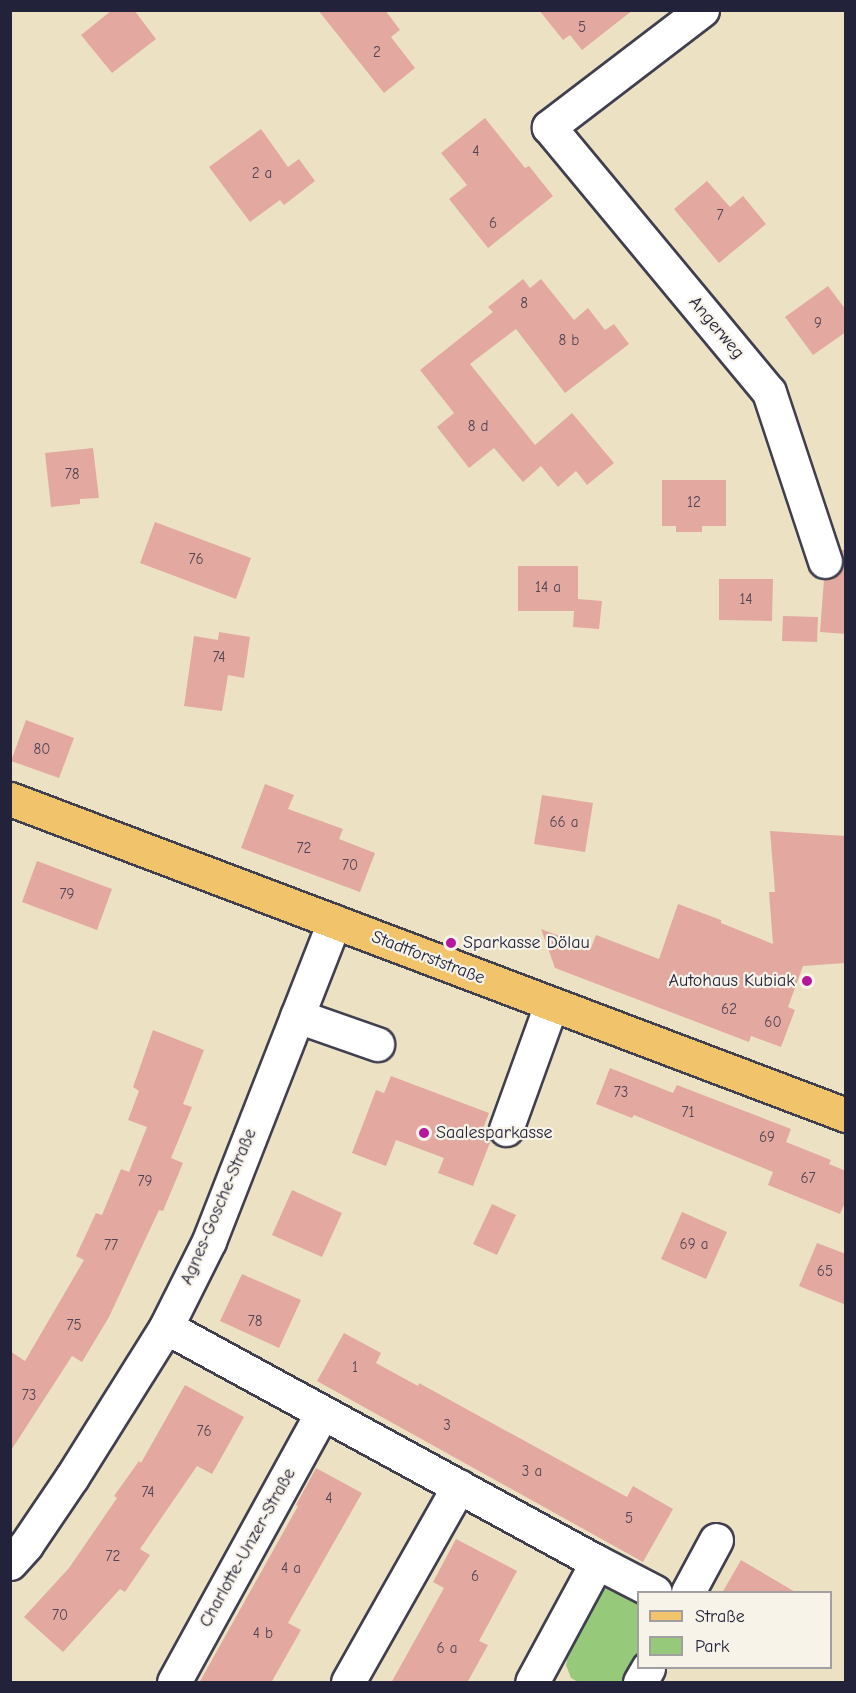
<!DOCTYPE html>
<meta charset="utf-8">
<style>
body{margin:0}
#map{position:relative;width:856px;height:1693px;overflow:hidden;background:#ece2c3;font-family:"Comic Neue",sans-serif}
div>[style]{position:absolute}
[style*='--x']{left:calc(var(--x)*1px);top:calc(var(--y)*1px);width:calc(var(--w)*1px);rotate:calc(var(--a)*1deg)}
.green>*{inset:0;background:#96ca7a}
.building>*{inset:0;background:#e3a9a0}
.roads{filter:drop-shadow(2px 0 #403f4f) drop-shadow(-2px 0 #403f4f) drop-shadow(0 2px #403f4f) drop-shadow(0 -2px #403f4f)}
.minor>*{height:33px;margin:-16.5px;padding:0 16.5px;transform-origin:16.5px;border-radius:16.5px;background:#fff}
.major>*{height:33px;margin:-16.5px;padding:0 16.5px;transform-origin:16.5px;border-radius:16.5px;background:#f1c36a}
.dots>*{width:16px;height:16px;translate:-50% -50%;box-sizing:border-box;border:3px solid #f7f3e8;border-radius:50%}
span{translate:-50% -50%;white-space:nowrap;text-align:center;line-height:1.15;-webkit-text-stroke:4.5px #f7f3e8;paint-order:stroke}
.number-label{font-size:15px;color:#524454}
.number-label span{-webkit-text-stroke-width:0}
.street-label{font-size:18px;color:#22223b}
.poi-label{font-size:18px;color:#22223b}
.left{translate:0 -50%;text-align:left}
.right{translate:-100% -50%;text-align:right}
.frame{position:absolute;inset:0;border:12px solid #22223b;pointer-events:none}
.legend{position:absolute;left:637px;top:1591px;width:195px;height:78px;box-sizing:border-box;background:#f7f3e8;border:2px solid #a29fa3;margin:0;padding:8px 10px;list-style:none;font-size:18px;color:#22223b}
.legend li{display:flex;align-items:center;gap:12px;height:30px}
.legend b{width:30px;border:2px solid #a29fa3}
</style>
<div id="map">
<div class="green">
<div style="clip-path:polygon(610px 1586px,638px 1597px,638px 1665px,629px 1682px,578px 1682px,571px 1678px,566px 1665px,569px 1648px,601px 1590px)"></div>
</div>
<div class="building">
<div style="clip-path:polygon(112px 10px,134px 10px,156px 39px,112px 73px,81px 35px)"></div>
<div style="clip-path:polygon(318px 10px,385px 10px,400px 30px,391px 37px,415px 68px,384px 93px)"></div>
<div style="clip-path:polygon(539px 10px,633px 10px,582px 50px,570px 35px,563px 40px)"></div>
<div style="clip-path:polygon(485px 118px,525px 168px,529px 166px,553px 196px,488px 248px,449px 199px,467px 185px,441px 153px)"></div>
<div style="clip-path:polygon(261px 129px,288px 167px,299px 159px,315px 181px,284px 205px,280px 200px,250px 222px,209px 167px)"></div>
<div style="clip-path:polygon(707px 181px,730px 207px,743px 196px,766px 224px,719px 263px,674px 209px)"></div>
<div style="clip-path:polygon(523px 279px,530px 288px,541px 279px,574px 320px,588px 308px,605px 330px,614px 324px,629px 344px,565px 393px,516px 329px,470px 364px,535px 445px,572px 413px,614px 463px,587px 485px,576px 471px,558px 487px,541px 466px,523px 482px,494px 448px,469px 468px,437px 427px,454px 413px,420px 370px,493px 312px,488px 307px)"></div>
<div style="clip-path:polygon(828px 286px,846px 310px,846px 332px,813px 355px,785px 317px)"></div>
<div style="clip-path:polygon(93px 448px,99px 498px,80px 499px,80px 504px,51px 507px,45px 453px)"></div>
<div style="clip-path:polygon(662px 480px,726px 480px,726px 526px,702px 526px,702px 532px,676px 532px,676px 526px,662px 526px)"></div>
<div style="clip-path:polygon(155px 522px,251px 558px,236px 599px,140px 563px)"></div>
<div style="clip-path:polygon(841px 550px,846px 550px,846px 634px,820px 632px,824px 579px,831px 579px,839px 573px,843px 564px)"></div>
<div style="clip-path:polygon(518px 566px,578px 566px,578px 599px,602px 601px,599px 629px,573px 627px,574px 611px,518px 611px)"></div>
<div style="clip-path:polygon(719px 579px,773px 579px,772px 621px,719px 620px)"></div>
<div style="clip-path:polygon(783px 616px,818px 617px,817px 642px,782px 641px)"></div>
<div style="clip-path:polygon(219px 632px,250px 637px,244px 678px,228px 675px,222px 711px,184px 706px,194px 636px,218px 640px)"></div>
<div style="clip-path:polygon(26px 720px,74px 738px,59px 778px,11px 761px)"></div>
<div style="clip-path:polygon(265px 784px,294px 795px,288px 809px,343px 829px,339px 839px,375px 853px,360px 892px,241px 848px)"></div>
<div style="clip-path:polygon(542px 795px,593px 803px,585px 852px,534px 844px)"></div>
<div style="clip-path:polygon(770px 831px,846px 836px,846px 963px,803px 966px,788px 1007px,795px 1010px,781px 1047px,751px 1036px,749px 1042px,555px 968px,541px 929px,591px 948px,596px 935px,659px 959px,678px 904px,721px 920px,721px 923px,773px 944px,769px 892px,775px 892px)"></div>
<div style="clip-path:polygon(37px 861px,112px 889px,97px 930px,22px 902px)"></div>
<div style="clip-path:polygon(153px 1030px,204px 1050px,183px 1104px,192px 1107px,171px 1158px,183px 1163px,163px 1211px,159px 1210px,109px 1317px,82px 1362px,72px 1356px,10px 1452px,10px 1351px,25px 1361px,84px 1260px,76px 1256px,96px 1213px,102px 1215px,121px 1169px,129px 1172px,147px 1127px,128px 1120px,139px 1091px,133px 1087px)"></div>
<div style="clip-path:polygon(610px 1068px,673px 1093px,677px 1085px,791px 1129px,786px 1142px,831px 1160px,829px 1164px,846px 1171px,846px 1200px,840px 1214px,768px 1185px,773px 1172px,634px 1115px,632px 1118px,596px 1104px)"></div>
<div style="clip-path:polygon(391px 1076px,489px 1113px,482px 1131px,488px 1133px,491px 1140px,473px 1186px,438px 1173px,444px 1158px,396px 1140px,386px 1166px,352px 1153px,376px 1090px,384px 1093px)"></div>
<div style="clip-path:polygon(292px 1190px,342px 1213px,322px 1257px,272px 1235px)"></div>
<div style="clip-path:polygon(492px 1204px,516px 1215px,497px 1255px,473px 1244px)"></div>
<div style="clip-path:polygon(682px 1212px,727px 1232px,706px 1279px,661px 1259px)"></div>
<div style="clip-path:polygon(817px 1243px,846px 1254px,846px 1305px,799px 1286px)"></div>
<div style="clip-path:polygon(242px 1274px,301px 1300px,279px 1348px,220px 1321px)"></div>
<div style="clip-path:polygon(344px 1333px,381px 1353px,376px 1363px,418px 1386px,419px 1383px,627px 1497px,633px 1486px,673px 1509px,643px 1562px,317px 1381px)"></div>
<div style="clip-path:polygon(185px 1385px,244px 1417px,212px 1474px,197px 1466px,140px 1549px,150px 1555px,125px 1592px,120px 1589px,63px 1652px,24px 1617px,69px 1568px,117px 1498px,114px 1496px,139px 1461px,141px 1463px)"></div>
<div style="clip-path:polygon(316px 1468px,362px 1493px,288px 1623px,301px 1630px,271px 1683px,199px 1683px,298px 1506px,296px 1505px)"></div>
<div style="clip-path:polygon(456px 1539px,517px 1571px,479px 1641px,488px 1645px,467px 1683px,391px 1683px,444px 1588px,433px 1582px)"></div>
<div style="clip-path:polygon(741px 1560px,797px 1593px,722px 1593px)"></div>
</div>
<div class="roads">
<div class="minor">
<div style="--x:702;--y:10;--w:193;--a:142.6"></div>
<div style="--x:549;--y:127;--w:344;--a:50.3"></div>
<div style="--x:769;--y:392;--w:178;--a:71.7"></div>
<div style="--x:297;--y:1016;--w:85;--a:19.3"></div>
<div style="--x:506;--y:1129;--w:132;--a:-70.1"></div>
<div style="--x:166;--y:1327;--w:491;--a:28.6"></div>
<div style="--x:597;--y:1562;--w:136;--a:118.4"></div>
<div style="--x:597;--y:1562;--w:65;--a:27.3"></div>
<div style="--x:10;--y:1563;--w:24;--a:-48"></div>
<div style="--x:26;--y:1545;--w:82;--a:-55.9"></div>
<div style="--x:72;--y:1477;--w:177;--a:-57.9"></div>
<div style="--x:166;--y:1327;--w:96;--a:-63.4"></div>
<div style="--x:209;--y:1241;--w:343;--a:-68.6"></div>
<div style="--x:688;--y:1592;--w:59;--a:-61.7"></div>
<div style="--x:174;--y:1682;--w:307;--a:-61.2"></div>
<div style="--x:348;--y:1682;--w:225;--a:-60.5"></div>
<div style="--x:640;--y:1682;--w:16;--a:-60"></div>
</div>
<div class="major">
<div style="--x:10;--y:799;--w:894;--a:20.71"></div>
</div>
</div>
<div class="dots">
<div style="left:451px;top:943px;background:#b5179e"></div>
<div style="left:807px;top:981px;background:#b5179e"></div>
<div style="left:424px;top:1133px;background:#b5179e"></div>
</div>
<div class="number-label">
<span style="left:582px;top:28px">5</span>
<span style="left:377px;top:53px">2</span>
<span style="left:476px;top:152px">4</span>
<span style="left:262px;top:174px">2 a</span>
<span style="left:720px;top:216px">7</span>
<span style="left:493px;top:224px">6</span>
<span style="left:524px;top:304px">8</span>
<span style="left:818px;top:324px">9</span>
<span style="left:569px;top:341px">8 b</span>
<span style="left:478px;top:427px">8 d</span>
<span style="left:72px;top:475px">78</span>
<span style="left:694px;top:503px">12</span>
<span style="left:196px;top:560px">76</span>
<span style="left:548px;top:588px">14 a</span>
<span style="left:746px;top:600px">14</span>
<span style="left:219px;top:658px">74</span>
<span style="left:42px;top:750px">80</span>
<span style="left:564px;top:823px">66 a</span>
<span style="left:304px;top:849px">72</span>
<span style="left:350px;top:866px">70</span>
<span style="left:67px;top:895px">79</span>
<span style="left:729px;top:1010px">62</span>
<span style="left:773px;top:1023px">60</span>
<span style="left:621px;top:1093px">73</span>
<span style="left:688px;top:1113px">71</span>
<span style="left:767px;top:1138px">69</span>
<span style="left:808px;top:1179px">67</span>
<span style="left:145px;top:1182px">79</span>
<span style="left:694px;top:1245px">69 a</span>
<span style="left:111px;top:1246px">77</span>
<span style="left:825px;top:1272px">65</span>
<span style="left:255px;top:1322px">78</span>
<span style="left:74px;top:1326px">75</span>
<span style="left:355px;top:1368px">1</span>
<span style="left:29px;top:1396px">73</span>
<span style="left:447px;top:1426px">3</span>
<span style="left:204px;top:1432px">76</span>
<span style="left:532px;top:1472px">3 a</span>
<span style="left:148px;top:1493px">74</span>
<span style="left:329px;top:1499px">4</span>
<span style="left:629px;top:1519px">5</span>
<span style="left:113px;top:1557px">72</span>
<span style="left:291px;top:1569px">4 a</span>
<span style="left:475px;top:1577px">6</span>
<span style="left:60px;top:1616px">70</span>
<span style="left:263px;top:1634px">4 b</span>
<span style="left:447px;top:1649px">6 a</span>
</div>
<div class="street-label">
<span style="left:716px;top:328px;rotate:50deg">Angerweg</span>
<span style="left:428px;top:958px;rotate:21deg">Stadtforststraße</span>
<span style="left:219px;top:1207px;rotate:-67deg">Agnes-Gosche-Straße</span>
<span style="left:248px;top:1548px;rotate:-61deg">Charlotte-Unzer-Straße</span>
</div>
<div class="poi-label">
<span class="left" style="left:463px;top:943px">Sparkasse Dölau</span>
<span class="right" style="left:795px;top:981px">Autohaus Kubiak</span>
<span class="left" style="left:436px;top:1133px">Saalesparkasse</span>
</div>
<div class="frame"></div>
<ul class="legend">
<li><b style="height:8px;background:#f1c36a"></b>Straße</li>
<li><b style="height:16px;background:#96ca7a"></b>Park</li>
</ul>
</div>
